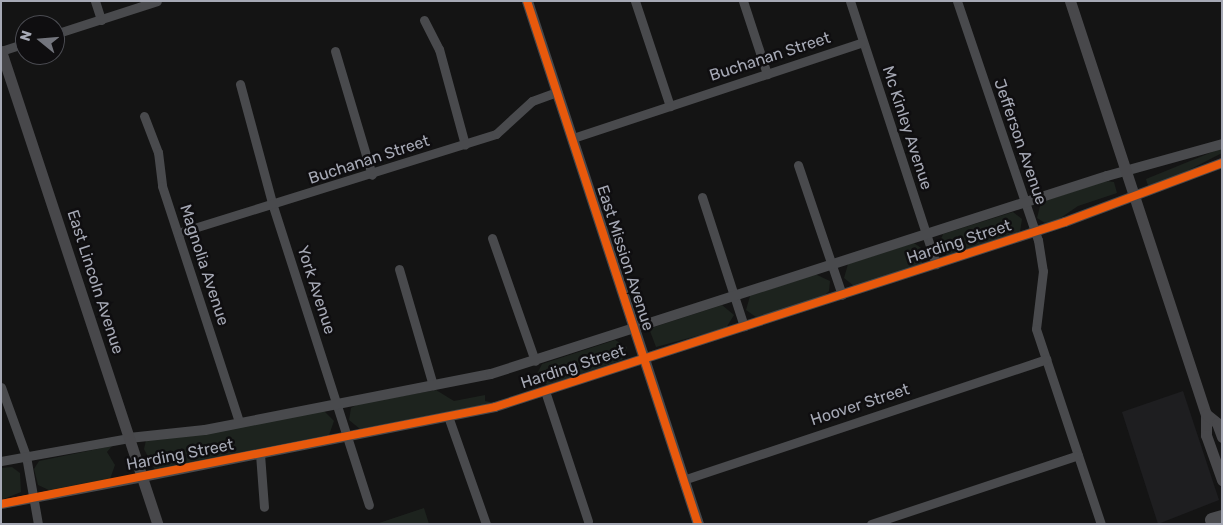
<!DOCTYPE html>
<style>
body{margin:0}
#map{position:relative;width:1223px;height:525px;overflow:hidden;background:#141414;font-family:Rubik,sans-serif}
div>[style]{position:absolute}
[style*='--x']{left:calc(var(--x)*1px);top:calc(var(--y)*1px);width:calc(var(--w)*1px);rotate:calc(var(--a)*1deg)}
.built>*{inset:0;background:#1e1e20}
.green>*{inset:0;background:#1d231e}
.minor>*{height:9px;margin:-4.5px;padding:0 4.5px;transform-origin:4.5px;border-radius:4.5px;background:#494a4d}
.tertiary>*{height:10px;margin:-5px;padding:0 5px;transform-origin:5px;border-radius:5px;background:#494a4d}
.secondary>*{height:11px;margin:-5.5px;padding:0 5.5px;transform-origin:5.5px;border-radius:5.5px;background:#48484b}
.primary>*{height:14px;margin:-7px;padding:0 7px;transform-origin:7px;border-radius:7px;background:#4b4c4f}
.cycleway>*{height:8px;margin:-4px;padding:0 4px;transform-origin:4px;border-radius:4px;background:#e8590c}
span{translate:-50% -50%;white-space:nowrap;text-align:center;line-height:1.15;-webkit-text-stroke:5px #0f0e10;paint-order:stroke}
.street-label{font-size:16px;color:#a6a9b5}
.frame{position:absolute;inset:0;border:2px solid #a6a9b5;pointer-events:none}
.north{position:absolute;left:15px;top:15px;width:50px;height:50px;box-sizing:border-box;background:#0f0e10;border:1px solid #4b4c52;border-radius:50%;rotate:287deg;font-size:14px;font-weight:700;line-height:20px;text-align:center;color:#a6a9b5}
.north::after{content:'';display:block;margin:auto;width:18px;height:22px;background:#73757d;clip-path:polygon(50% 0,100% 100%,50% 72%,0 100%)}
</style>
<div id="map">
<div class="built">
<div style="clip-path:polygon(1183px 391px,1219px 500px,1158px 524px,1122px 412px)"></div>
</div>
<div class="green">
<div style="clip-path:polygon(1222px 148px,1222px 153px,1187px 171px,1150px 188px,1147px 183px,1146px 179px)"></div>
<div style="clip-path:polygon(1106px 181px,1114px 182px,1117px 193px,1078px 206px,1059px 219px,1045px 223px,1037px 218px,1041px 202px)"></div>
<div style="clip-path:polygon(1013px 212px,1022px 219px,1020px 232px,947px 255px,938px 247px,943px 234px)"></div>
<div style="clip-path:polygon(914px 243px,924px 250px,922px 264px,854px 286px,844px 278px,848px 264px)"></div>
<div style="clip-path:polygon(815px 274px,830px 281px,829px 291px,823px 297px,756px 317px,746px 310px,750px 296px)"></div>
<div style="clip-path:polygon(722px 305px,734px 315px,726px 328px,656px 347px,650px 331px,654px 327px)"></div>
<div style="clip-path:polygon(615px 340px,627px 347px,622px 360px,547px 385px,535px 378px,542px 364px)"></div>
<div style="clip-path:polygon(436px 390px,454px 401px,485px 395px,485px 401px,494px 403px,360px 429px,349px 420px,351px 408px,358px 404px)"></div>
<div style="clip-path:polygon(324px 411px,334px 421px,329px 435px,155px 470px,144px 449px,146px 440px)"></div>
<div style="clip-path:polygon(112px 446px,107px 452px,115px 465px,110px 479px,51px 491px,38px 485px,34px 469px,39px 461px)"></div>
<div style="clip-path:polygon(12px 467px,20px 473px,21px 492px,1px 500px,1px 468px)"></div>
<div style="clip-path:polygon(424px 508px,429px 524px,376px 524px)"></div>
</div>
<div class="minor">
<div style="--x:95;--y:1;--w:20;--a:72"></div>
<div style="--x:635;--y:1;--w:111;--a:71.6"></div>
<div style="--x:743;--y:1;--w:77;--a:71.8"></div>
<div style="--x:850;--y:1;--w:277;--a:71.9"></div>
<div style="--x:957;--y:1;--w:252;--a:71.3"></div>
<div style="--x:1038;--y:240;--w:31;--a:81"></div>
<div style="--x:1043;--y:271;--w:58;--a:96.9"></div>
<div style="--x:1036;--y:329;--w:206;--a:71.6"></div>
<div style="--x:424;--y:20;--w:33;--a:63"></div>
<div style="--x:439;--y:49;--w:99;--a:74.8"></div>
<div style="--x:55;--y:34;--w:107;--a:-17.9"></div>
<div style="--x:1;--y:51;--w:25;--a:-18"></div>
<div style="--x:335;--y:51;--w:129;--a:73.4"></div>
<div style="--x:240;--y:84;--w:123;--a:74.9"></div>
<div style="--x:272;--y:203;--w:317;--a:72.2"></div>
<div style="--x:144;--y:116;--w:39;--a:69"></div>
<div style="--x:158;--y:152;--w:34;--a:83"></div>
<div style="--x:162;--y:186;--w:248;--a:71.9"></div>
<div style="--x:573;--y:138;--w:305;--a:-18.3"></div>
<div style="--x:798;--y:165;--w:137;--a:71.3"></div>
<div style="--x:702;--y:197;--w:136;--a:72"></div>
<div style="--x:178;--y:233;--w:333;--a:-17.3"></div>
<div style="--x:496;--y:134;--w:49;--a:-42.5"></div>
<div style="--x:532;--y:101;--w:27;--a:-20"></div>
<div style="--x:492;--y:238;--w:130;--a:70.7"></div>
<div style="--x:399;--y:269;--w:121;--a:73.7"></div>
<div style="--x:1;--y:387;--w:73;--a:70.1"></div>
<div style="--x:26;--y:456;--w:69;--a:80"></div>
<div style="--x:545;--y:391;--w:137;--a:71.7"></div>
<div style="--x:449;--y:419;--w:111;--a:70.6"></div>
<div style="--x:260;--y:454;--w:53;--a:85.7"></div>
<div style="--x:1;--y:461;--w:130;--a:-10.2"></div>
<div style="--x:683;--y:480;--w:383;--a:-18.4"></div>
<div style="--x:1;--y:504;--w:144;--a:-10.8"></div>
<div style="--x:871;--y:524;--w:218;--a:-18.4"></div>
</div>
<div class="tertiary">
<div style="--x:129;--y:438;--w:76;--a:-6"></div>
<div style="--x:205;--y:430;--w:291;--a:-11.1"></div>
<div style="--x:491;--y:374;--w:647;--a:-17.82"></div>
<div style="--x:1107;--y:176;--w:119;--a:-15.5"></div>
<div style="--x:142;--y:477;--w:360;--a:-11.2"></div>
<div style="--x:495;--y:407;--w:599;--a:-17.98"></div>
<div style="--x:1065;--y:222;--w:168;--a:-20.6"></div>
</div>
<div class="secondary">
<div style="--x:527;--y:1;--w:550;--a:71.89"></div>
<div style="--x:1070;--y:1;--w:435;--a:71.8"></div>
<div style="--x:1206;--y:414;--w:21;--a:90"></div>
<div style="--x:1206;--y:435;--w:48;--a:70.4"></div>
<div style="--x:1;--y:51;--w:498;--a:71.7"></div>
<div style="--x:1206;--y:414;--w:14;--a:39"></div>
<div style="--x:1217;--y:423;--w:15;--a:70"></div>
</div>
<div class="primary">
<div style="--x:1212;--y:520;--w:10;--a:-17"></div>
</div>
<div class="cycleway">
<div style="--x:527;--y:1;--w:550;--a:71.89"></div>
<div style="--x:1;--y:504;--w:503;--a:-11.11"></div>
<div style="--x:495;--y:407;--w:599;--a:-17.98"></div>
<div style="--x:1065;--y:222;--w:168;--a:-20.6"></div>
</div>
<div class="street-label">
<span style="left:770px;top:57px;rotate:-18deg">Buchanan Street</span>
<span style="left:907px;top:128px;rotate:72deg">Mc Kinley Avenue</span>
<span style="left:1020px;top:142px;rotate:71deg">Jefferson Avenue</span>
<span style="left:369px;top:160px;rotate:-18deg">Buchanan Street</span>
<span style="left:959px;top:242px;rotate:-18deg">Harding Street</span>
<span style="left:625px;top:258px;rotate:72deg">East Mission Avenue</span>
<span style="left:204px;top:265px;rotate:72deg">Magnolia Avenue</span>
<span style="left:95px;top:282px;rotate:72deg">East Lincoln Avenue</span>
<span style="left:316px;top:290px;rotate:72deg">York Avenue</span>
<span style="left:573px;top:367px;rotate:-18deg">Harding Street</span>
<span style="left:860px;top:405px;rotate:-18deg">Hoover Street</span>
<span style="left:180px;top:455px;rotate:-11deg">Harding Street</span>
</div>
<div class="frame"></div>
<div class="north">N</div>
</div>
